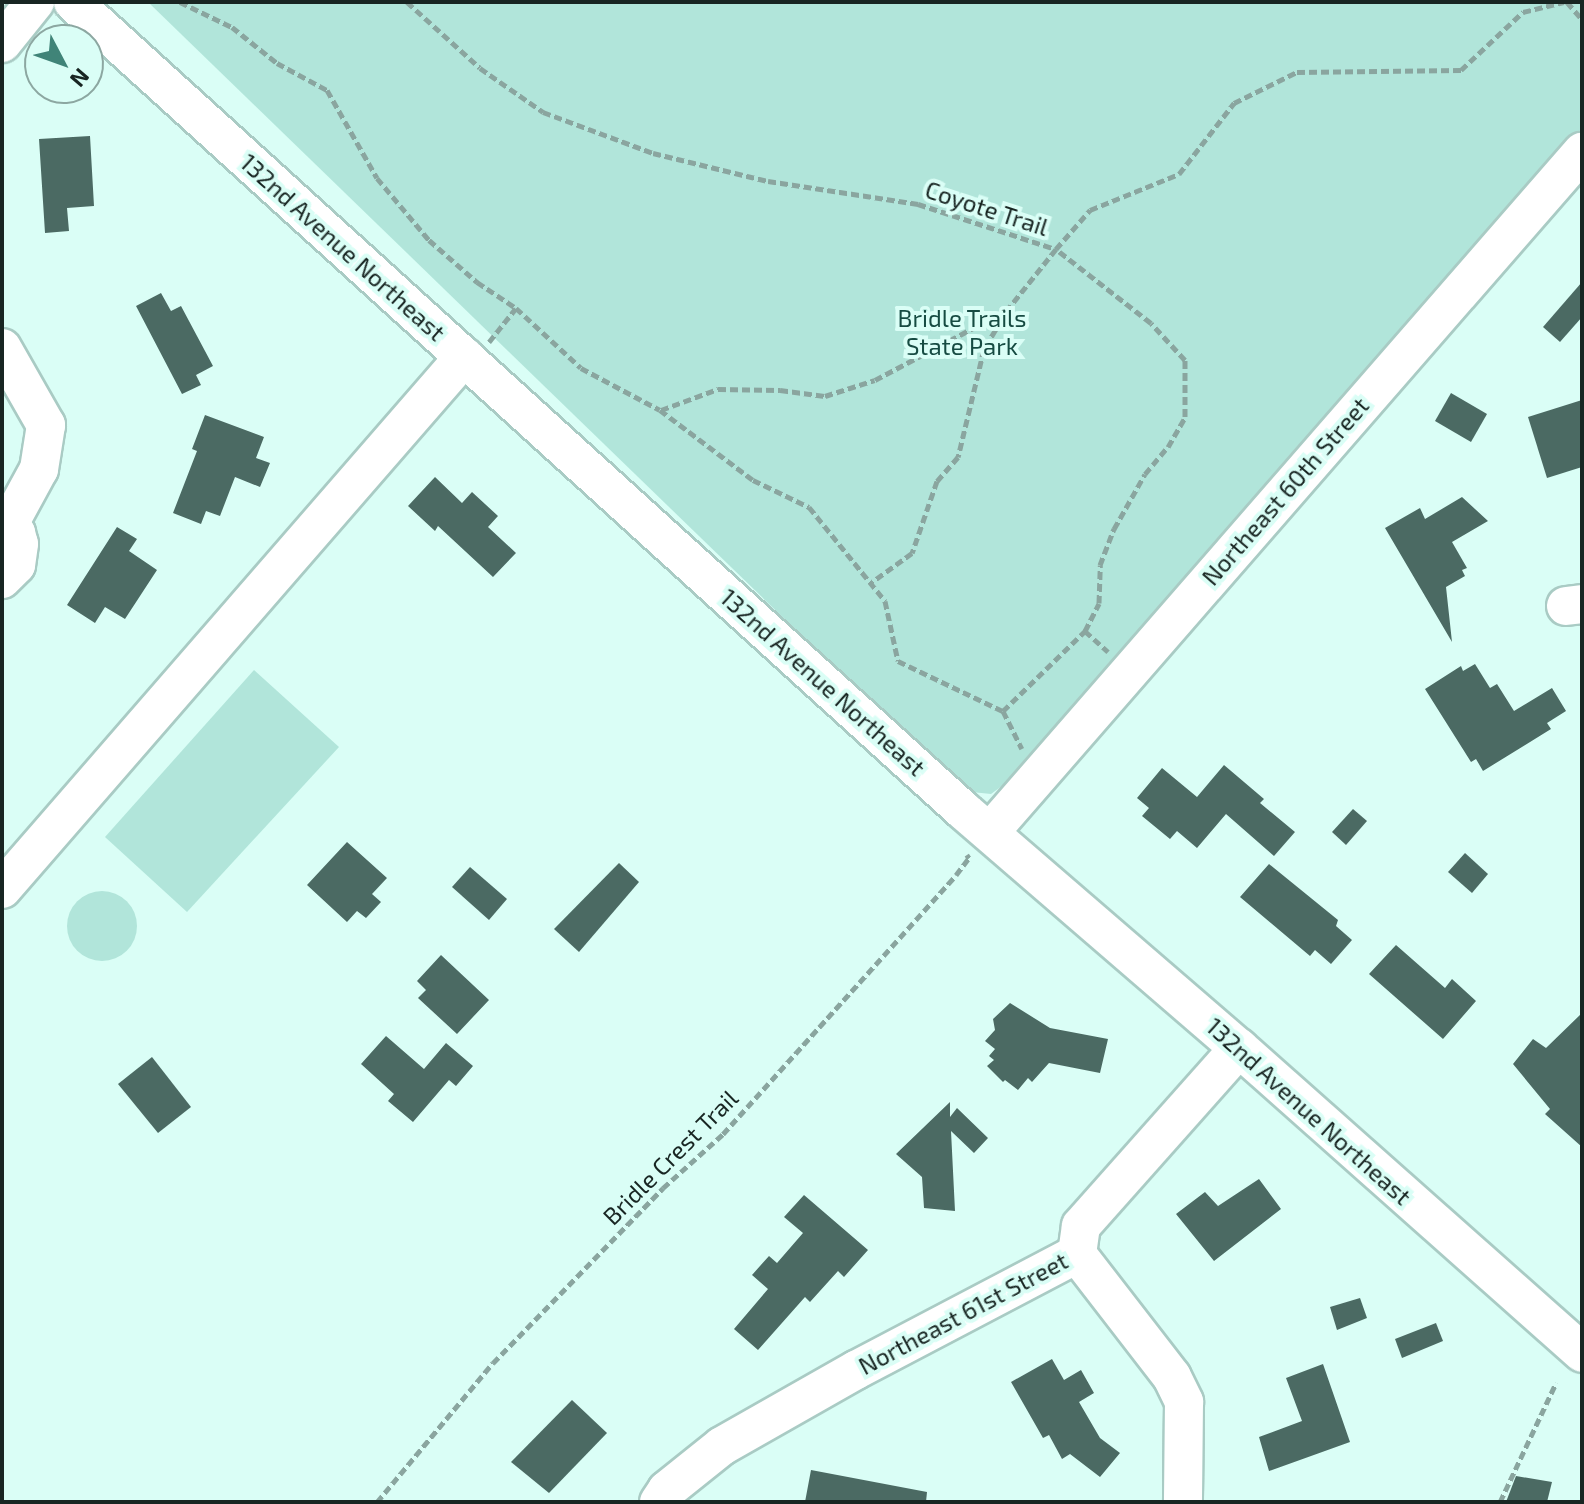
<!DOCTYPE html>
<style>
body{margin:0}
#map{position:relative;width:1584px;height:1504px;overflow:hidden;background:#dafef6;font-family:"Exo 2",sans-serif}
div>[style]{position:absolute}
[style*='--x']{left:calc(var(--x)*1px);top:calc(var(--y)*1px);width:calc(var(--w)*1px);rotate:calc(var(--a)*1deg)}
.green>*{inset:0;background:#b1e5da}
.round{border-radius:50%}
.building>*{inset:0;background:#4b6a63}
.path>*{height:5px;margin-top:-2.5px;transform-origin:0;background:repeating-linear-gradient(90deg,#8aa59f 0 8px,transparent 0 12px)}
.roads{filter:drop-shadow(2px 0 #a9cbc4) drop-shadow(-2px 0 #a9cbc4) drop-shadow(0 2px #a9cbc4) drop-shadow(0 -2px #a9cbc4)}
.minor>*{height:38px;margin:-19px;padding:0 19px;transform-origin:19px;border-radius:19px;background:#fff}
span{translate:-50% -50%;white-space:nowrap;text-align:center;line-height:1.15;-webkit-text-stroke:8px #dafef6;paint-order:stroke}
.street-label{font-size:24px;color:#182522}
.park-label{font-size:24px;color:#164b42}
.frame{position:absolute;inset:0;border:4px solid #182522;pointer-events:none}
.north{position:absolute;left:24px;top:24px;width:80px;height:80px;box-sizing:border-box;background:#dafef6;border:2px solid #8ca7a1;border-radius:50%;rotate:131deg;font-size:22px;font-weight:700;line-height:32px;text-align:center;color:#182522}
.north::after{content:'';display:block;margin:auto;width:28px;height:36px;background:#408478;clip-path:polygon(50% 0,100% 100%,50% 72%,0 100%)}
</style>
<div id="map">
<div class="green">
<div style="clip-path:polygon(148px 2px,1582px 2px,1582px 128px,1010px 780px,991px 794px,962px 791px)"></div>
<div style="clip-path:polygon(254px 670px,339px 747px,187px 912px,105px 837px)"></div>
<div class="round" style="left:67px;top:891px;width:70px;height:70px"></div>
</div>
<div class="building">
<div style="clip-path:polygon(90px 136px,94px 206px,67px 208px,69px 231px,45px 233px,39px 139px)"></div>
<div style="clip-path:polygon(1582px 282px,1582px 317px,1560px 342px,1543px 327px)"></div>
<div style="clip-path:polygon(161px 293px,171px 311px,181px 306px,213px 366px,196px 375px,201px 385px,182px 394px,136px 306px)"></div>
<div style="clip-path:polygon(1451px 393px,1487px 414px,1471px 442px,1435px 421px)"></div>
<div style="clip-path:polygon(1582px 400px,1582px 467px,1547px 478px,1528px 417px)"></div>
<div style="clip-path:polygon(205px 415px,264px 437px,256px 458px,270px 463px,260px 487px,235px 477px,220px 516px,206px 511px,201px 524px,173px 513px,197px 451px,192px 449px)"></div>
<div style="clip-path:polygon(435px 477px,462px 503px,472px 492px,498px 516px,488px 527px,516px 553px,493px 577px,438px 526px,435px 531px,408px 506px)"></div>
<div style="clip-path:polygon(1462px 497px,1488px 521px,1452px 542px,1467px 568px,1462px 570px,1465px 576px,1446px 587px,1452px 642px,1385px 528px,1420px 508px,1425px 519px)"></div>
<div style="clip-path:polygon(117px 527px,137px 539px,129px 551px,157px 570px,125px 619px,105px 607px,95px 623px,67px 605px)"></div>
<div style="clip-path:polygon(1475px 664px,1490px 688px,1497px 684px,1514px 711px,1552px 688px,1566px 711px,1547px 723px,1551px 729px,1483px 771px,1476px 759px,1471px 762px,1425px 689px,1461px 666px,1463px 671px)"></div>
<div style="clip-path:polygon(1224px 765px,1264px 799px,1260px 803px,1295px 832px,1274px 856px,1226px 814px,1197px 848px,1177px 831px,1170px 839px,1142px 816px,1149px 808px,1137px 798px,1162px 768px,1197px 797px)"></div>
<div style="clip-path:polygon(1353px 809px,1367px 821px,1346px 845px,1332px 832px)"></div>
<div style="clip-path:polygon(347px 842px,387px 878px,372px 894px,381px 902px,366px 918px,357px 911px,347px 922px,307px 885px)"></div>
<div style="clip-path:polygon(1465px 853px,1488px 874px,1472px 893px,1448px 872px)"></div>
<div style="clip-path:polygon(619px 863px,639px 882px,579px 952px,554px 929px)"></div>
<div style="clip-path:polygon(1269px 864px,1338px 920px,1336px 926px,1352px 940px,1331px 964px,1315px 950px,1310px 956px,1240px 897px)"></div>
<div style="clip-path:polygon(470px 867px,507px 899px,489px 920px,452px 887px)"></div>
<div style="clip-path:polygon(1396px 945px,1445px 988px,1452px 979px,1476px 1001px,1443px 1039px,1369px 974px)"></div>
<div style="clip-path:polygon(441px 955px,489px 1000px,457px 1034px,418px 998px,426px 990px,417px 981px)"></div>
<div style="clip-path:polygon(1010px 1003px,1050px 1028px,1108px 1039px,1100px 1073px,1049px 1063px,1032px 1082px,1028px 1078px,1018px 1090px,1005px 1080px,1003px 1082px,987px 1066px,994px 1060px,989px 1056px,995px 1049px,985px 1041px,995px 1030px,993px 1019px)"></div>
<div style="clip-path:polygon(1582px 1013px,1582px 1147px,1545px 1114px,1550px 1109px,1513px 1064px,1533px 1039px,1546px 1048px)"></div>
<div style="clip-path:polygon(386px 1036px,424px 1069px,446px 1043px,473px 1066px,456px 1086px,449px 1080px,413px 1122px,388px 1101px,394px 1094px,361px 1064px)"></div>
<div style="clip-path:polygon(152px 1057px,191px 1107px,158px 1133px,118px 1084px)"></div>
<div style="clip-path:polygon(950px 1102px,950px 1117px,957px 1108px,988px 1138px,974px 1153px,951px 1131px,955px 1211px,924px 1208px,922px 1177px,896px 1154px)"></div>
<div style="clip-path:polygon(1259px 1179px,1281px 1209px,1214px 1261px,1176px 1214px,1205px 1192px,1218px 1206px)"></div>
<div style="clip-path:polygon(804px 1195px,868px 1250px,844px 1277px,838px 1271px,810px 1302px,805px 1297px,758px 1350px,734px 1329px,768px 1289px,752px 1275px,769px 1256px,777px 1263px,803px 1233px,784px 1217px)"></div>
<div style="clip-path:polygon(1360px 1298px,1367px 1318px,1337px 1330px,1330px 1307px)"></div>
<div style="clip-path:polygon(1436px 1323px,1443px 1341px,1402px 1358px,1395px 1339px)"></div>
<div style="clip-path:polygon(1052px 1359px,1064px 1380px,1081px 1370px,1094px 1393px,1079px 1402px,1100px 1438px,1120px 1453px,1100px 1477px,1070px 1454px,1062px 1459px,1049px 1435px,1043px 1438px,1011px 1382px)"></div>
<div style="clip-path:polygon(1323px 1364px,1350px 1442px,1269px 1471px,1259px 1437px,1302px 1421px,1286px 1378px)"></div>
<div style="clip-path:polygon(572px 1400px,607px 1433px,549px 1493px,511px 1462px)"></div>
<div style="clip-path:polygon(811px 1470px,927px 1492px,926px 1502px,805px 1502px)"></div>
<div style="clip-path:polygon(1516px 1476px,1552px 1482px,1547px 1502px,1506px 1502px)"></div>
</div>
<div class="path">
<div style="--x:180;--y:2;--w:58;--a:25.7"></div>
<div style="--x:232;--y:27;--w:58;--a:38.7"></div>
<div style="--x:277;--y:63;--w:57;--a:28.4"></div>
<div style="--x:327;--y:90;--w:101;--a:60.4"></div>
<div style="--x:377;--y:178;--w:81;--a:50"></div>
<div style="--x:429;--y:240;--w:64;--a:41.2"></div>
<div style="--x:477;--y:282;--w:47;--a:33.7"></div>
<div style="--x:516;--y:308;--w:88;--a:42.7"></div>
<div style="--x:581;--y:368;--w:89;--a:28"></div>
<div style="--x:660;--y:410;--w:116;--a:37"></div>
<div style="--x:753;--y:480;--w:62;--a:25.7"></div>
<div style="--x:809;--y:507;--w:121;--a:51"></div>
<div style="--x:885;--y:601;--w:61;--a:77.8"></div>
<div style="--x:898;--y:661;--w:116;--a:25.5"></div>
<div style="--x:1003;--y:711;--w:115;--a:-44.3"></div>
<div style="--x:1085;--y:631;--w:31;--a:-63"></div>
<div style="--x:1099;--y:603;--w:38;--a:-88"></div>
<div style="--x:1100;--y:565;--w:39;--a:-69"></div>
<div style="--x:1114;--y:529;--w:63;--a:-60.6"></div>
<div style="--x:1145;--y:474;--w:35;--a:-50"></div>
<div style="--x:1168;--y:447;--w:34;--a:-60"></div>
<div style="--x:1185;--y:417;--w:57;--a:-90"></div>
<div style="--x:1185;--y:360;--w:50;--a:-132.6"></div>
<div style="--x:1151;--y:323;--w:120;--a:-142.1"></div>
<div style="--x:1056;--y:249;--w:77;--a:128.7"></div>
<div style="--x:1008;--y:309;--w:47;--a:121"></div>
<div style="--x:984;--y:349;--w:111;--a:103.5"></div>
<div style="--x:958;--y:457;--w:32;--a:131"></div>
<div style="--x:937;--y:481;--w:76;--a:109.1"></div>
<div style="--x:912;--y:553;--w:49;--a:144.1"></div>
<div style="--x:407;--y:2;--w:98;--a:42.1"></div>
<div style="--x:480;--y:68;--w:77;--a:34.9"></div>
<div style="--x:543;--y:112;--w:117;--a:20.4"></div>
<div style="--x:653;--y:153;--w:118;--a:13.7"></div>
<div style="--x:768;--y:181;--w:152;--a:8.7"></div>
<div style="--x:918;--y:204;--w:145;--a:18.1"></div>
<div style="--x:1056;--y:249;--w:52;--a:-48.9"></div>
<div style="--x:1090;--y:210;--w:96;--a:-22"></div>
<div style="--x:1179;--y:174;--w:90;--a:-52.2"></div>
<div style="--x:1234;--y:103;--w:70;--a:-26.2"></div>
<div style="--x:1297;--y:72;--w:164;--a:-0.7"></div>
<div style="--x:1461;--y:70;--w:85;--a:-43.1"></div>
<div style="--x:1523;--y:12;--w:42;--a:-13.7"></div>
<div style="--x:1567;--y:2;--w:23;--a:49"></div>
<div style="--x:489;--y:342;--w:43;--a:-51.5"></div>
<div style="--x:661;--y:410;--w:61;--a:-20.2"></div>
<div style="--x:718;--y:389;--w:62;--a:0.9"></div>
<div style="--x:780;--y:390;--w:45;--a:7.6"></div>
<div style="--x:825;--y:396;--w:52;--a:-17.7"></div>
<div style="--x:875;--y:380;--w:149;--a:-27.9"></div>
<div style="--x:1085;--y:631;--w:31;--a:42"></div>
<div style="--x:1003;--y:711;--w:42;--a:63.4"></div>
<div style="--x:377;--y:1502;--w:181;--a:-50.2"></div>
<div style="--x:493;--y:1363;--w:244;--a:-45.8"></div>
<div style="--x:663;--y:1188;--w:81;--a:-42"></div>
<div style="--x:723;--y:1134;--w:348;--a:-48"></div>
<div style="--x:956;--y:875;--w:21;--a:-53"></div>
<div style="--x:969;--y:858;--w:4;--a:-124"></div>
<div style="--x:1500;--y:1502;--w:132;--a:-64.8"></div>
</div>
<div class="roads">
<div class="minor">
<div style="--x:73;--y:2;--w:1203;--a:42.24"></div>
<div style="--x:964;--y:811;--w:363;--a:40.8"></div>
<div style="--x:1239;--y:1048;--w:459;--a:41.6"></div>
<div style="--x:2;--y:43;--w:53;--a:-51.2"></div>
<div style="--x:2;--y:348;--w:89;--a:60.3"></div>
<div style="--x:46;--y:425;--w:45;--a:99"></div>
<div style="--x:39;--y:469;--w:63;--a:118.6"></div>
<div style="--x:2;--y:519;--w:20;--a:45"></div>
<div style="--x:16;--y:533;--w:11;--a:75"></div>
<div style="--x:19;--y:544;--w:21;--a:98"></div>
<div style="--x:16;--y:565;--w:20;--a:135"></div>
<div style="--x:1566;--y:606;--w:16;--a:-7"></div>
<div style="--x:990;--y:832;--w:902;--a:-48.96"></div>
<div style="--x:2;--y:889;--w:705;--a:-49.03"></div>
<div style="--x:1077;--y:1254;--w:155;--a:52.3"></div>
<div style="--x:1172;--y:1377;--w:28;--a:64"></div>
<div style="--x:1184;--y:1402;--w:100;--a:90.6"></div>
<div style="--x:659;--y:1502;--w:14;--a:-56"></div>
<div style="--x:667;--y:1490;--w:70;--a:-38.7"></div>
<div style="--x:722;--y:1446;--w:154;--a:-29.6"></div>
<div style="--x:856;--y:1370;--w:250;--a:-27.7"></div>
<div style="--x:1077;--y:1254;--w:28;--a:-82"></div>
<div style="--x:1081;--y:1226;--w:238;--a:-48.4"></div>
</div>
</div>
<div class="street-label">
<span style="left:987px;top:208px;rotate:18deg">Coyote Trail</span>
<span style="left:343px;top:247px;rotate:42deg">132nd Avenue Northeast</span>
<span style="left:1285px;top:491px;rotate:-49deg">Northeast 60th Street</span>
<span style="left:823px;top:682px;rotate:42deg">132nd Avenue Northeast</span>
<span style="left:1309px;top:1111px;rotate:42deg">132nd Avenue Northeast</span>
<span style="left:670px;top:1157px;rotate:-45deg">Bridle Crest Trail</span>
<span style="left:963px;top:1313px;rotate:-28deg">Northeast 61st Street</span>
</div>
<div class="park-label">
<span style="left:962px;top:332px">Bridle Trails<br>State Park</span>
</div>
<div class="frame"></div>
<div class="north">N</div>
</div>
